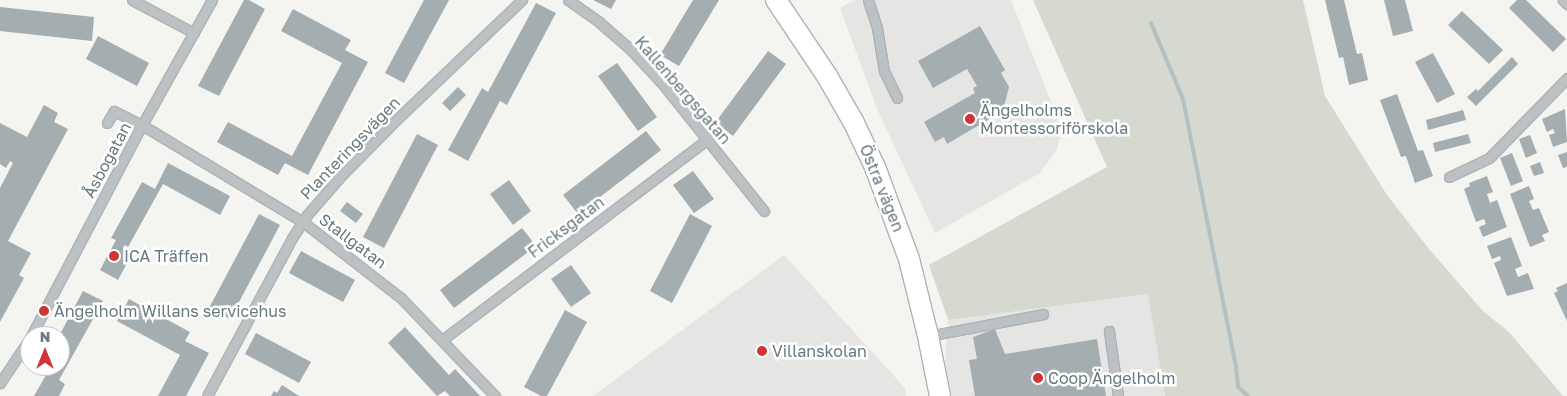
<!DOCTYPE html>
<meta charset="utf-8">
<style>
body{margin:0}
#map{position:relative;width:1567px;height:396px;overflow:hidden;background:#f4f4f1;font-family:"Golos Text",sans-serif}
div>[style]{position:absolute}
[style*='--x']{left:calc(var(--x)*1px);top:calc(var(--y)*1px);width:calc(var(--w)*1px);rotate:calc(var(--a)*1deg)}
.built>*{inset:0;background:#e5e5e4}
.green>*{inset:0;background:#d5d9d0}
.stream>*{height:4px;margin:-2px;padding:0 2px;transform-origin:2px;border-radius:2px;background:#b2c1c2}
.building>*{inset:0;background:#a4adb0}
.roads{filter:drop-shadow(1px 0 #adb4b5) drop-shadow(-1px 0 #adb4b5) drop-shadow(0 1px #adb4b5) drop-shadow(0 -1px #adb4b5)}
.minor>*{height:9px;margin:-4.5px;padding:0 4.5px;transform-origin:4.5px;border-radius:4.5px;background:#bcc1c3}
.major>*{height:20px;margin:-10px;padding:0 10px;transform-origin:10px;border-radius:10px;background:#fff}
.dots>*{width:14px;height:14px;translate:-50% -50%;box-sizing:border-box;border:2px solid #fff;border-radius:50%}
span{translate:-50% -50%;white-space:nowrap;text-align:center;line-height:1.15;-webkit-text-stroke:5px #fff;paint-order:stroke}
.street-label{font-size:16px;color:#667a7f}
.poi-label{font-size:16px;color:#667a7f}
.left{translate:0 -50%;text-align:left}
.north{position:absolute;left:20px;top:326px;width:50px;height:50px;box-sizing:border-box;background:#fff;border:1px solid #c2cacc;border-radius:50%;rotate:0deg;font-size:14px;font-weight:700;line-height:20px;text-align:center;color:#667a7f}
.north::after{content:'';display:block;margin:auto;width:18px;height:22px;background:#d13434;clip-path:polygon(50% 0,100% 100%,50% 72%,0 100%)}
</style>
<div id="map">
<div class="built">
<div style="clip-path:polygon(855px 0,1011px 0,1062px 130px,1057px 149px,1040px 173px,935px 233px,877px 109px,840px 8px)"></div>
<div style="clip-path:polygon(784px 255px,905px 388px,906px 396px,593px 396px)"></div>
<div style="clip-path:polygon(1149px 294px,1165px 396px,950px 396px,945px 367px,948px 320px)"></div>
</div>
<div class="green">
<div style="clip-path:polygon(1033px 0,1303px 0,1325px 96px,1387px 195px,1429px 249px,1483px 311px,1509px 332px,1563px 396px,1165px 396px,1148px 294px,948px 320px,929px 265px,1107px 167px)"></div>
</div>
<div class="stream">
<div style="--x:1151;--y:23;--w:82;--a:67.2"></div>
<div style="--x:1183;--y:99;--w:273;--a:78.8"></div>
<div style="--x:1236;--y:367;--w:20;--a:84"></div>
<div style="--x:1238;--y:387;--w:13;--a:42"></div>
</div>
<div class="building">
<div style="clip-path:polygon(244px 0,249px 0,265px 9px,219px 96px,198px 86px)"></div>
<div style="clip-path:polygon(424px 0,449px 0,404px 83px,385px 73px)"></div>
<div style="clip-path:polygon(593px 0,616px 0,611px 9px)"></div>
<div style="clip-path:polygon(693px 0,719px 0,679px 66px,660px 55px)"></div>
<div style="clip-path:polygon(1325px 0,1344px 0,1357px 54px,1362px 53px,1368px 80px,1349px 85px,1343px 57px,1339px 58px)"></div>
<div style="clip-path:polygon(1384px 0,1405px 0,1413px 31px,1393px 36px)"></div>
<div style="clip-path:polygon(1517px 0,1526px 0,1566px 39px,1553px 52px,1509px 8px)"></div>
<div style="clip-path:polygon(536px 3px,556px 13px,507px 105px,500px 101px,468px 161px,448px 150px,482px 88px,488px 92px)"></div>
<div style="clip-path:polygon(0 7px,94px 17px,92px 41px,0 31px)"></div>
<div style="clip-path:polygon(293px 9px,351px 40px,345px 50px,368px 62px,308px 175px,285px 163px,278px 175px,217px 142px,228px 122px,292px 156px,342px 63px,281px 31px)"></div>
<div style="clip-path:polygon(1462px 11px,1503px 50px,1489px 64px,1448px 25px)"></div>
<div style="clip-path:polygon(980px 26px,1005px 70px,1001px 73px,1009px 87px,1003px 111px,947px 144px,944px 137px,935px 142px,924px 122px,975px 93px,973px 88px,977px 86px,967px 69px,933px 88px,918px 61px)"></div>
<div style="clip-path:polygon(98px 36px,149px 63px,137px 86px,86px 59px)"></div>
<div style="clip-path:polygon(768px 51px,786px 64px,733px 136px,715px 123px)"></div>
<div style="clip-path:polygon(1433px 53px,1455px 94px,1437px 103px,1415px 62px)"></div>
<div style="clip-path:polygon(1512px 57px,1518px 64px,1476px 106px,1467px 97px,1476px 89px,1478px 91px)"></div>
<div style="clip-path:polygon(617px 63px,657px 117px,638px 131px,598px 76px)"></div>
<div style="clip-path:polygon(458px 87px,466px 95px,450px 111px,442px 103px)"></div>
<div style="clip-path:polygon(1397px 94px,1418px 151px,1423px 150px,1433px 176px,1415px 183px,1406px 156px,1401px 157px,1380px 100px)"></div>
<div style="clip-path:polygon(44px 105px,58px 113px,54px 122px,68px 129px,8px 241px,31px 253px,19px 275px,24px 278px,0 322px,0 188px,13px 163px,10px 161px,6px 168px,0 164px,0 123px,27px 137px)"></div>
<div style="clip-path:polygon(1565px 109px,1567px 142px,1553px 147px,1549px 135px,1555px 133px,1553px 129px,1547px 132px,1542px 119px)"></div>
<div style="clip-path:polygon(1463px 110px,1466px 120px,1428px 130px,1426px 120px)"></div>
<div style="clip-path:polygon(646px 131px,661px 150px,578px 214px,563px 195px)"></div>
<div style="clip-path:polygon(417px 134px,438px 145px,384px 248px,363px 237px)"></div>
<div style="clip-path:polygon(1468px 134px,1471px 143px,1435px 152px,1433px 143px)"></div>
<div style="clip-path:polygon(1530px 135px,1537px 153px,1526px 158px,1519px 139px)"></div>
<div style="clip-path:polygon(1567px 152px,1567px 167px,1563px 168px,1558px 155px)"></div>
<div style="clip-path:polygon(1512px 153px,1523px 181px,1511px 186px,1500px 158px)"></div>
<div style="clip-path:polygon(1540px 162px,1544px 173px,1534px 176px,1530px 166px)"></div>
<div style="clip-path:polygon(168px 163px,230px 196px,220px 215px,163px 184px,128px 247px,125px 245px,123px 247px,133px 252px,118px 280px,100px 270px,116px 240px,111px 238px,142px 182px,155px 189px)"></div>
<div style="clip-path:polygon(693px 171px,714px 199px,694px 213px,673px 185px)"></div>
<div style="clip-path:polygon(1487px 176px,1493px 192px,1487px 194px,1490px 203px,1497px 200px,1507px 227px,1483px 237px,1479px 227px,1486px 224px,1484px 219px,1476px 222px,1464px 189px,1470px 186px,1469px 183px)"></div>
<div style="clip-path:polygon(509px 180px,531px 211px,513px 225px,490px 194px)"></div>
<div style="clip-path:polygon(1529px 186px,1534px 199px,1529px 201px,1533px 210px,1539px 208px,1549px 232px,1542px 235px,1545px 241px,1530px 247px,1510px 194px)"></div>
<div style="clip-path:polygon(347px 202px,363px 214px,356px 223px,340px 211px)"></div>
<div style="clip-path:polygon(259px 214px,280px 225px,230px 319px,209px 308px)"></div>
<div style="clip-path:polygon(690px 214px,712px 226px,672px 303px,650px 291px)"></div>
<div style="clip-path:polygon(522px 228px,536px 246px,454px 308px,440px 290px)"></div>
<div style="clip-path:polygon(1511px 237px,1522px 266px,1515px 269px,1518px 277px,1528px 273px,1534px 289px,1507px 296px,1494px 263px,1501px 260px,1500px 256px,1492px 259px,1487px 246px)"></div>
<div style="clip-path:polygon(301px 251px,355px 280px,343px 302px,289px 273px)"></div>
<div style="clip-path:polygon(571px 265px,591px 293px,571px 307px,551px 279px)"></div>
<div style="clip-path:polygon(1567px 283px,1567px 321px,1554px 293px,1558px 291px,1556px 288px)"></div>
<div style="clip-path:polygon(83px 291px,103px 301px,59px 380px,65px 384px,59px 396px,34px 396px,46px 375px,39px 371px,42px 366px,60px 366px,59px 336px)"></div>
<div style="clip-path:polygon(129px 299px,190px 332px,185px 341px,209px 353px,186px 396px,158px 396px,180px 355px,117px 321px)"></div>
<div style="clip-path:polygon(565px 310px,587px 322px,547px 396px,541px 396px,524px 387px)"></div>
<div style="clip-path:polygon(405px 327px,449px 375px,455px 369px,480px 396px,450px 396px,445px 391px,437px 396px,388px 343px)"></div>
<div style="clip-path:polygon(995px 329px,1005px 354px,1097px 339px,1106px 396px,975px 396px,969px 360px,977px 359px,973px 337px)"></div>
<div style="clip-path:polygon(256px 333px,311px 362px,299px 383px,245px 354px)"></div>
<div style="clip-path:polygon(282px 385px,299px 396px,271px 396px,274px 391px,277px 393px)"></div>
</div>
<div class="roads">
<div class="minor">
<div style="--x:132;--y:0;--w:70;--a:28"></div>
<div style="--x:568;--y:0;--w:38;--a:35"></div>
<div style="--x:599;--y:22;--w:41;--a:41.1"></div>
<div style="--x:630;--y:49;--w:45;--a:46.8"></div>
<div style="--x:661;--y:82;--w:165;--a:51.4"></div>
<div style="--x:868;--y:0;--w:29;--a:72"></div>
<div style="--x:877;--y:28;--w:44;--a:80.8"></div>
<div style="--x:884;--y:71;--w:30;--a:64"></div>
<div style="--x:1563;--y:0;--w:6;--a:45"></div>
<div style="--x:107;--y:123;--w:14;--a:-60"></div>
<div style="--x:114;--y:111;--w:31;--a:27"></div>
<div style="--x:142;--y:125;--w:188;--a:31.1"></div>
<div style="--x:303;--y:222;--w:124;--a:37.8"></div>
<div style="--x:401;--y:298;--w:136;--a:46.2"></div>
<div style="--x:1449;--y:177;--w:44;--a:-25.4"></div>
<div style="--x:1489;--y:158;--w:112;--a:-45.7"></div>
<div style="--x:1109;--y:331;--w:66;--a:82.1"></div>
<div style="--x:31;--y:336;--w:238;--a:-62.3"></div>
<div style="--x:142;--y:125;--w:143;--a:-60.8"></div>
<div style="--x:928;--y:336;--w:117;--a:-10.8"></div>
<div style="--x:442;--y:340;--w:333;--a:-37.1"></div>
<div style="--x:0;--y:383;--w:54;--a:-56.3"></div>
<div style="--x:207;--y:396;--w:179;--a:-61.7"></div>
<div style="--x:292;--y:238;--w:27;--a:-57"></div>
<div style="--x:307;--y:215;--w:49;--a:-49.1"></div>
<div style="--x:339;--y:178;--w:74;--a:-45.5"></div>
<div style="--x:391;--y:125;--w:181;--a:-43.7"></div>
</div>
<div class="major">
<div style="--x:776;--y:0;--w:92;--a:56.1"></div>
<div style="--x:827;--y:76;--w:54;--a:60.1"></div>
<div style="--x:854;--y:123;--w:49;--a:64.5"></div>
<div style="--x:875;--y:167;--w:98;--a:69.7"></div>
<div style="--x:909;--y:259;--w:79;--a:76.1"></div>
<div style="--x:928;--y:336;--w:61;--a:78.7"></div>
</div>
</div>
<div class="dots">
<div style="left:970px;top:119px;background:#d13434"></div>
<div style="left:114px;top:256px;background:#d13434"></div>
<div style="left:44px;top:311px;background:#d13434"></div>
<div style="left:762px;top:351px;background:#d13434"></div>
<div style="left:1038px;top:378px;background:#d13434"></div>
</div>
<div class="street-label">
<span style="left:683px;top:90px;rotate:49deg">Kallenbergsgatan</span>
<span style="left:350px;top:148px;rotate:-46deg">Planteringsvägen</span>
<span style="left:107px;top:160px;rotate:-62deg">Åsbogatan</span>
<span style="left:882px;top:188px;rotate:68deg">Östra vägen</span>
<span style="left:566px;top:227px;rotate:-37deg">Fricksgatan</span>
<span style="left:353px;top:241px;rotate:37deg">Stallgatan</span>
</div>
<div class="poi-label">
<span class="left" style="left:980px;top:119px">Ängelholms<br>Montessoriförskola</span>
<span class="left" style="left:124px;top:256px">ICA Träffen</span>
<span class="left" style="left:54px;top:311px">Ängelholm Willans servicehus</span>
<span class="left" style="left:772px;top:351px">Villanskolan</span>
<span class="left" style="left:1048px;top:378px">Coop Ängelholm</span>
</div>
<div class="north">N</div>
</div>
